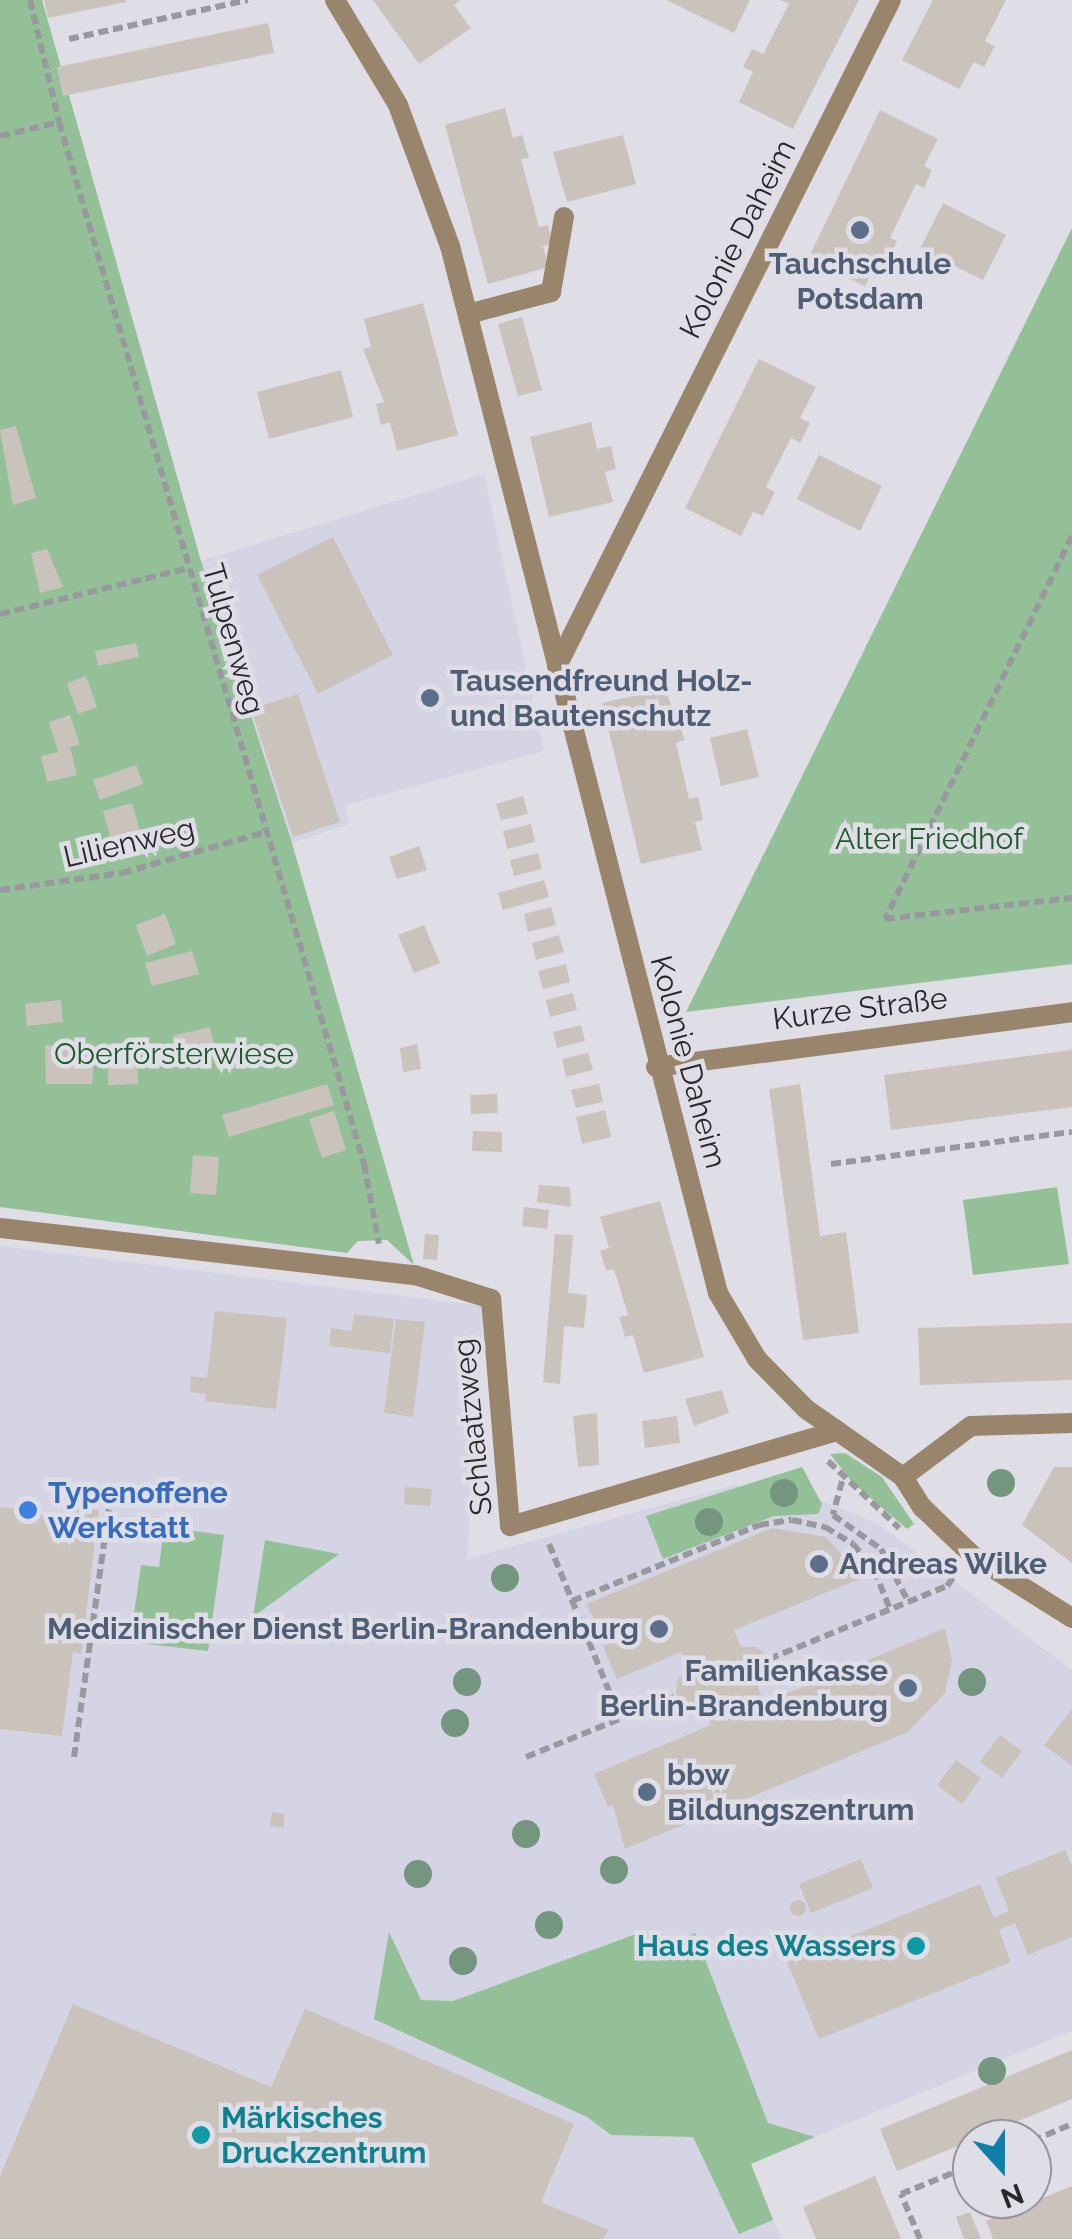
<!DOCTYPE html>
<meta charset="utf-8">
<style>
body{margin:0}
#map{position:relative;width:1072px;height:2239px;overflow:hidden;background:#dfdee7;font-family:Raleway,sans-serif}
div>[style]{position:absolute}
[style*='--x']{left:calc(var(--x)*1px);top:calc(var(--y)*1px);width:calc(var(--w)*1px);rotate:calc(var(--a)*1deg)}
.built>*{inset:0;background:#d5d4e4}
.green>*{inset:0;background:#93c096}
.building>*{inset:0;background:#cac3bc}
.round{border-radius:50%}
.path>*{height:6px;margin-top:-3px;transform-origin:0;background:repeating-linear-gradient(90deg,#99989f 0 10px,transparent 0 15px)}
.lane>*{height:20px;margin:-10px;padding:0 10px;transform-origin:10px;border-radius:10px;background:#99856b}
.street>*{height:20px;margin:-10px;padding:0 10px;transform-origin:10px;border-radius:10px;background:#99856b}
.trees>*{width:28px;height:28px;margin:-14px;border-radius:50%;background:#74967e}
.dots>*{width:28px;height:28px;translate:-50% -50%;box-sizing:border-box;border:5px solid #dfdee7;border-radius:50%}
span{translate:-50% -50%;white-space:nowrap;text-align:center;line-height:1.15;-webkit-text-stroke:9px #dfdee7;paint-order:stroke}
.street-label{font-size:30px;color:#28282c}
.service-label{font-size:30px;color:#4e5e75;font-weight:700}
.left{translate:0 -50%;text-align:left}
.right{translate:-100% -50%;text-align:right}
.park-label{font-size:30px;color:#1d5b28}
.shop-label{font-size:30px;color:#366cbe;font-weight:700}
.culture-label{font-size:30px;color:#0d838f;font-weight:700}
.north{position:absolute;left:952px;top:2119px;width:100px;height:100px;box-sizing:border-box;background:#dfdee7;border:2px solid #96959c;border-radius:50%;rotate:159deg;font-size:28px;font-weight:700;line-height:40px;text-align:center;color:#28282c}
.north::after{content:'';display:block;margin:auto;width:35px;height:45px;background:#0f80a7;clip-path:polygon(50% 0,100% 100%,50% 72%,0 100%)}
</style>
<div id="map">
<div class="built">
<div style="clip-path:polygon(484px 474px,544px 751px,346px 805px,349px 824px,292px 843px,201px 561px)"></div>
<div style="clip-path:polygon(0 1246px,484px 1306px,467px 1559px,738px 1484px,746px 1513px,799px 1500px,828px 1503px,880px 1525px,1072px 1670px,1072px 2031px,751px 2163px,781px 2239px,0 2239px)"></div>
</div>
<div class="green">
<div style="clip-path:polygon(0 0,42px 0,201px 561px,292px 843px,414px 1265px,387px 1240px,358px 1241px,347px 1253px,0 1207px)"></div>
<div style="clip-path:polygon(1072px 228px,1072px 964px,686px 1012px)"></div>
<div style="clip-path:polygon(1057px 1187px,1069px 1264px,973px 1275px,963px 1200px)"></div>
<div style="clip-path:polygon(845px 1453px,882px 1477px,914px 1524px,907px 1529px,852px 1482px,830px 1454px)"></div>
<div style="clip-path:polygon(802px 1467px,822px 1504px,818px 1514px,774px 1516px,663px 1559px,646px 1516px)"></div>
<div style="clip-path:polygon(164px 1527px,224px 1535px,208px 1651px,130px 1642px,141px 1565px,159px 1567px)"></div>
<div style="clip-path:polygon(265px 1540px,339px 1554px,253px 1617px)"></div>
<div style="clip-path:polygon(647px 1930px,655px 1949px,695px 1933px,768px 2123px,815px 2137px,751px 2164px,773px 2220px,739px 2234px,693px 2137px,611px 2135px,587px 2117px,374px 2019px,389px 1932px,421px 2000px,453px 2001px)"></div>
</div>
<div class="building">
<div style="clip-path:polygon(44px 0,125px 0,126px 2px,48px 18px)"></div>
<div style="clip-path:polygon(373px 0,461px 0,454px 5px,471px 28px,419px 64px)"></div>
<div style="clip-path:polygon(666px 0,750px 0,734px 33px)"></div>
<div style="clip-path:polygon(780px 0,859px 0,793px 129px,739px 102px,753px 72px,743px 67px,752px 49px,763px 54px,789px 4px)"></div>
<div style="clip-path:polygon(933px 0,1006px 0,985px 41px,995px 46px,984px 67px,974px 62px,959px 89px,902px 60px)"></div>
<div style="clip-path:polygon(268px 23px,274px 53px,63px 96px,57px 67px)"></div>
<div style="clip-path:polygon(505px 108px,513px 138px,522px 135px,529px 158px,521px 159px,539px 227px,548px 225px,553px 244px,543px 246px,549px 267px,488px 284px,445px 125px)"></div>
<div style="clip-path:polygon(880px 110px,938px 139px,924px 166px,932px 170px,924px 188px,916px 184px,890px 238px,897px 241px,891px 254px,886px 263px,878px 259px,865px 286px,808px 259px)"></div>
<div style="clip-path:polygon(623px 135px,636px 184px,567px 202px,553px 152px)"></div>
<div style="clip-path:polygon(943px 203px,1006px 235px,983px 280px,920px 249px)"></div>
<div style="clip-path:polygon(423px 303px,458px 435px,397px 451px,390px 422px,381px 425px,378px 413px,376px 404px,384px 402px,363px 349px,371px 347px,364px 319px)"></div>
<div style="clip-path:polygon(522px 317px,542px 390px,518px 396px,498px 324px)"></div>
<div style="clip-path:polygon(759px 359px,816px 387px,800px 418px,810px 423px,800px 443px,791px 438px,766px 487px,775px 492px,763px 516px,753px 512px,741px 536px,685px 508px)"></div>
<div style="clip-path:polygon(341px 370px,353px 417px,269px 439px,257px 392px)"></div>
<div style="clip-path:polygon(591px 422px,597px 449px,611px 446px,616px 469px,605px 472px,613px 502px,549px 517px,530px 437px)"></div>
<div style="clip-path:polygon(16px 426px,36px 498px,13px 505px,0 430px)"></div>
<div style="clip-path:polygon(819px 455px,882px 486px,860px 531px,797px 499px)"></div>
<div style="clip-path:polygon(333px 537px,393px 655px,318px 694px,257px 575px)"></div>
<div style="clip-path:polygon(47px 549px,63px 587px,40px 593px,31px 553px)"></div>
<div style="clip-path:polygon(136px 643px,139px 657px,98px 666px,95px 651px)"></div>
<div style="clip-path:polygon(86px 676px,97px 707px,78px 714px,67px 683px)"></div>
<div style="clip-path:polygon(665px 689px,685px 740px,676px 743px,689px 799px,698px 797px,701px 809px,703px 820px,695px 822px,702px 850px,641px 864px,602px 703px)"></div>
<div style="clip-path:polygon(298px 694px,340px 822px,293px 837px,251px 709px)"></div>
<div style="clip-path:polygon(70px 715px,80px 745px,70px 747px,77px 775px,47px 782px,41px 756px,58px 752px,49px 722px)"></div>
<div style="clip-path:polygon(747px 729px,759px 777px,721px 786px,710px 738px)"></div>
<div style="clip-path:polygon(136px 765px,143px 784px,100px 800px,93px 780px)"></div>
<div style="clip-path:polygon(523px 796px,528px 814px,501px 820px,496px 804px)"></div>
<div style="clip-path:polygon(132px 803px,142px 838px,113px 846px,103px 811px)"></div>
<div style="clip-path:polygon(531px 824px,535px 842px,507px 849px,503px 831px)"></div>
<div style="clip-path:polygon(419px 846px,427px 870px,397px 879px,389px 857px)"></div>
<div style="clip-path:polygon(538px 853px,542px 869px,514px 876px,510px 860px)"></div>
<div style="clip-path:polygon(544px 880px,549px 897px,503px 910px,498px 893px)"></div>
<div style="clip-path:polygon(551px 907px,556px 925px,528px 932px,524px 914px)"></div>
<div style="clip-path:polygon(165px 914px,176px 944px,147px 956px,136px 925px)"></div>
<div style="clip-path:polygon(424px 925px,440px 963px,414px 973px,398px 935px)"></div>
<div style="clip-path:polygon(559px 935px,564px 952px,536px 960px,532px 943px)"></div>
<div style="clip-path:polygon(192px 951px,199px 974px,152px 986px,145px 963px)"></div>
<div style="clip-path:polygon(566px 964px,570px 982px,543px 989px,538px 971px)"></div>
<div style="clip-path:polygon(573px 993px,577px 1010px,550px 1017px,546px 1000px)"></div>
<div style="clip-path:polygon(61px 1000px,63px 1022px,27px 1026px,25px 1004px)"></div>
<div style="clip-path:polygon(581px 1025px,585px 1041px,557px 1048px,553px 1032px)"></div>
<div style="clip-path:polygon(210px 1027px,217px 1054px,181px 1069px,172px 1036px)"></div>
<div style="clip-path:polygon(417px 1044px,421px 1069px,403px 1072px,400px 1048px)"></div>
<div style="clip-path:polygon(45px 1045px,95px 1047px,92px 1084px,46px 1084px)"></div>
<div style="clip-path:polygon(1072px 1050px,1072px 1107px,891px 1130px,884px 1075px)"></div>
<div style="clip-path:polygon(588px 1053px,593px 1070px,566px 1077px,562px 1059px)"></div>
<div style="clip-path:polygon(108px 1059px,137px 1059px,138px 1084px,108px 1085px)"></div>
<div style="clip-path:polygon(327px 1084px,334px 1105px,229px 1137px,222px 1115px)"></div>
<div style="clip-path:polygon(599px 1084px,603px 1102px,576px 1108px,571px 1090px)"></div>
<div style="clip-path:polygon(800px 1084px,820px 1236px,846px 1232px,859px 1333px,803px 1340px,769px 1089px)"></div>
<div style="clip-path:polygon(497px 1094px,498px 1113px,471px 1114px,470px 1095px)"></div>
<div style="clip-path:polygon(605px 1110px,611px 1137px,582px 1144px,576px 1117px)"></div>
<div style="clip-path:polygon(334px 1111px,346px 1150px,322px 1158px,309px 1119px)"></div>
<div style="clip-path:polygon(473px 1131px,502px 1132px,502px 1152px,472px 1151px)"></div>
<div style="clip-path:polygon(193px 1155px,219px 1157px,216px 1195px,190px 1193px)"></div>
<div style="clip-path:polygon(539px 1185px,570px 1187px,571px 1207px,537px 1202px)"></div>
<div style="clip-path:polygon(660px 1201px,704px 1357px,644px 1373px,633px 1335px,625px 1337px,619px 1317px,628px 1315px,614px 1269px,606px 1271px,600px 1251px,609px 1248px,600px 1217px)"></div>
<div style="clip-path:polygon(524px 1207px,549px 1210px,547px 1229px,522px 1226px)"></div>
<div style="clip-path:polygon(425px 1234px,439px 1235px,437px 1260px,423px 1259px)"></div>
<div style="clip-path:polygon(555px 1234px,573px 1235px,568px 1293px,587px 1295px,584px 1328px,564px 1326px,560px 1384px,543px 1382px)"></div>
<div style="clip-path:polygon(215px 1311px,287px 1318px,276px 1409px,205px 1401px,206px 1394px,190px 1392px,191px 1376px,207px 1378px)"></div>
<div style="clip-path:polygon(354px 1314px,394px 1319px,390px 1353px,329px 1346px,331px 1328px,351px 1331px)"></div>
<div style="clip-path:polygon(396px 1319px,425px 1322px,413px 1417px,384px 1413px)"></div>
<div style="clip-path:polygon(1072px 1323px,1072px 1380px,920px 1385px,918px 1328px)"></div>
<div style="clip-path:polygon(722px 1390px,729px 1413px,694px 1426px,685px 1399px)"></div>
<div style="clip-path:polygon(597px 1413px,599px 1465px,578px 1467px,573px 1416px)"></div>
<div style="clip-path:polygon(677px 1416px,680px 1443px,645px 1448px,642px 1421px)"></div>
<div style="clip-path:polygon(1054px 1467px,1072px 1467px,1072px 1563px,1022px 1525px)"></div>
<div style="clip-path:polygon(405px 1487px,432px 1489px,430px 1506px,404px 1504px)"></div>
<div style="clip-path:polygon(62px 1506px,99px 1510px,81px 1654px,73px 1652px,62px 1736px,0 1729px,0 1507px,61px 1515px)"></div>
<div style="clip-path:polygon(772px 1528px,826px 1537px,862px 1578px,734px 1630px,741px 1647px,756px 1647px,768px 1656px,769px 1676px,758px 1687px,764px 1703px,945px 1628px,952px 1661px,945px 1693px,908px 1732px,625px 1849px,613px 1805px,608px 1807px,594px 1774px,711px 1725px,704px 1709px,689px 1710px,676px 1696px,677px 1680px,687px 1669px,681px 1652px,617px 1679px,603px 1646px,608px 1644px,586px 1604px)"></div>
<div style="clip-path:polygon(1072px 1709px,1072px 1766px,1044px 1745px)"></div>
<div style="clip-path:polygon(1000px 1735px,1022px 1751px,1002px 1778px,980px 1762px)"></div>
<div style="clip-path:polygon(956px 1760px,981px 1778px,962px 1804px,937px 1785px)"></div>
<div style="clip-path:polygon(272px 1812px,285px 1814px,283px 1828px,270px 1826px)"></div>
<div style="clip-path:polygon(1065px 1850px,1072px 1866px,1072px 1937px,1028px 1955px,1015px 1923px,999px 1930px,1011px 1962px,819px 2039px,787px 1962px,980px 1884px,994px 1918px,1009px 1911px,996px 1878px)"></div>
<div style="clip-path:polygon(861px 1859px,873px 1888px,811px 1913px,799px 1884px)"></div>
<div class="round" style="left:790px;top:1900px;width:16px;height:16px"></div>
<div style="clip-path:polygon(73px 2004px,271px 2087px,305px 2009px,574px 2124px,541px 2202px,609px 2230px,603px 2239px,0 2239px,0 2176px)"></div>
<div style="clip-path:polygon(1072px 2050px,1072px 2099px,897px 2171px,880px 2129px)"></div>
<div style="clip-path:polygon(875px 2176px,901px 2239px,816px 2239px,803px 2207px)"></div>
<div style="clip-path:polygon(1072px 2186px,1072px 2239px,993px 2239px,986px 2221px)"></div>
<div style="clip-path:polygon(970px 2212px,981px 2239px,964px 2239px,956px 2217px)"></div>
</div>
<div class="path">
<div style="--x:30;--y:0;--w:125;--a:76.6"></div>
<div style="--x:59;--y:122;--w:1086;--a:73.68"></div>
<div style="--x:364;--y:1164;--w:81;--a:79.4"></div>
<div style="--x:69;--y:39;--w:183;--a:-12.3"></div>
<div style="--x:0;--y:136;--w:61;--a:-13.3"></div>
<div style="--x:1072;--y:536;--w:426;--a:116"></div>
<div style="--x:885;--y:919;--w:188;--a:-6.4"></div>
<div style="--x:0;--y:614;--w:195;--a:-13.7"></div>
<div style="--x:0;--y:890;--w:123;--a:-7.9"></div>
<div style="--x:122;--y:873;--w:150;--a:-15.9"></div>
<div style="--x:831;--y:1164;--w:243;--a:-7.6"></div>
<div style="--x:828;--y:1461;--w:98;--a:43.3"></div>
<div style="--x:842;--y:1481;--w:35;--a:105"></div>
<div style="--x:833;--y:1515;--w:59;--a:35.3"></div>
<div style="--x:881;--y:1549;--w:59;--a:62.6"></div>
<div style="--x:549;--y:1544;--w:188;--a:67.8"></div>
<div style="--x:572;--y:1601;--w:202;--a:-22.1"></div>
<div style="--x:759;--y:1525;--w:33;--a:-9"></div>
<div style="--x:792;--y:1520;--w:34;--a:12"></div>
<div style="--x:825;--y:1527;--w:33;--a:31"></div>
<div style="--x:853;--y:1544;--w:33;--a:51"></div>
<div style="--x:874;--y:1570;--w:42;--a:67.7"></div>
<div style="--x:769;--y:1659;--w:192;--a:-22.3"></div>
<div style="--x:947;--y:1586;--w:14;--a:-54"></div>
<div style="--x:74;--y:1757;--w:260;--a:-82"></div>
<div style="--x:526;--y:1757;--w:162;--a:-22.1"></div>
<div style="--x:1032;--y:2141;--w:43;--a:-23"></div>
<div style="--x:920;--y:2239;--w:49;--a:-112.9"></div>
<div style="--x:901;--y:2194;--w:77;--a:-22.2"></div>
</div>
<div class="lane">
<div style="--x:468;--y:314;--w:86;--a:-14.8"></div>
<div style="--x:551;--y:292;--w:76;--a:-80.2"></div>
<div style="--x:0;--y:1228;--w:418;--a:6.5"></div>
<div style="--x:415;--y:1275;--w:80;--a:17.5"></div>
<div style="--x:491;--y:1299;--w:228;--a:85.2"></div>
<div style="--x:510;--y:1526;--w:341;--a:-16.2"></div>
</div>
<div class="street">
<div style="--x:335;--y:0;--w:122;--a:59"></div>
<div style="--x:398;--y:105;--w:150;--a:69.8"></div>
<div style="--x:450;--y:246;--w:1081;--a:75.64"></div>
<div style="--x:718;--y:1293;--w:77;--a:59.4"></div>
<div style="--x:757;--y:1359;--w:70;--a:45.6"></div>
<div style="--x:806;--y:1409;--w:118;--a:35"></div>
<div style="--x:903;--y:1477;--w:36;--a:58"></div>
<div style="--x:922;--y:1507;--w:69;--a:43.8"></div>
<div style="--x:972;--y:1555;--w:118;--a:32.2"></div>
<div style="--x:557;--y:666;--w:745;--a:-63.37"></div>
<div style="--x:656;--y:1067;--w:420;--a:-7.5"></div>
<div style="--x:903;--y:1477;--w:85;--a:-36.9"></div>
<div style="--x:971;--y:1426;--w:101;--a:-1.7"></div>
</div>
<div class="trees">
<div style="left:1001px;top:1483px"></div>
<div style="left:784px;top:1493px"></div>
<div style="left:709px;top:1522px"></div>
<div style="left:505px;top:1578px"></div>
<div style="left:467px;top:1682px"></div>
<div style="left:972px;top:1682px"></div>
<div style="left:455px;top:1723px"></div>
<div style="left:526px;top:1834px"></div>
<div style="left:614px;top:1870px"></div>
<div style="left:418px;top:1874px"></div>
<div style="left:549px;top:1925px"></div>
<div style="left:463px;top:1961px"></div>
<div style="left:992px;top:2071px"></div>
</div>
<div class="dots">
<div style="left:860px;top:230px;background:#5c6f8a"></div>
<div style="left:430px;top:698px;background:#5c6f8a"></div>
<div style="left:28px;top:1510px;background:#3f7fe0"></div>
<div style="left:819px;top:1564px;background:#5c6f8a"></div>
<div style="left:659px;top:1629px;background:#5c6f8a"></div>
<div style="left:908px;top:1688px;background:#5c6f8a"></div>
<div style="left:647px;top:1792px;background:#5c6f8a"></div>
<div style="left:916px;top:1946px;background:#0f9aa8"></div>
<div style="left:201px;top:2135px;background:#0f9aa8"></div>
</div>
<div class="street-label">
<span style="left:738px;top:239px;rotate:-63deg">Kolonie Daheim</span>
<span style="left:233px;top:639px;rotate:74deg">Tulpenweg</span>
<span style="left:129px;top:843px;rotate:-13deg">Lilienweg</span>
<span style="left:860px;top:1009px;rotate:-7deg">Kurze Straße</span>
<span style="left:688px;top:1062px;rotate:75deg">Kolonie Daheim</span>
<span style="left:473px;top:1427px;rotate:-96deg">Schlaatzweg</span>
</div>
<div class="service-label">
<span style="left:860px;top:281px">Tauchschule<br>Potsdam</span>
<span class="left" style="left:450px;top:698px">Tausendfreund Holz-<br>und Bautenschutz</span>
<span class="left" style="left:839px;top:1564px">Andreas Wilke</span>
<span class="right" style="left:639px;top:1629px">Medizinischer Dienst Berlin-Brandenburg</span>
<span class="right" style="left:888px;top:1688px">Familienkasse<br>Berlin-Brandenburg</span>
<span class="left" style="left:667px;top:1792px">bbw<br>Bildungszentrum</span>
</div>
<div class="park-label">
<span style="left:929px;top:839px">Alter Friedhof</span>
<span style="left:174px;top:1054px">Oberförsterwiese</span>
</div>
<div class="shop-label">
<span class="left" style="left:48px;top:1510px">Typenoffene<br>Werkstatt</span>
</div>
<div class="culture-label">
<span class="right" style="left:896px;top:1946px">Haus des Wassers</span>
<span class="left" style="left:221px;top:2135px">Märkisches<br>Druckzentrum</span>
</div>
<div class="north">N</div>
</div>
